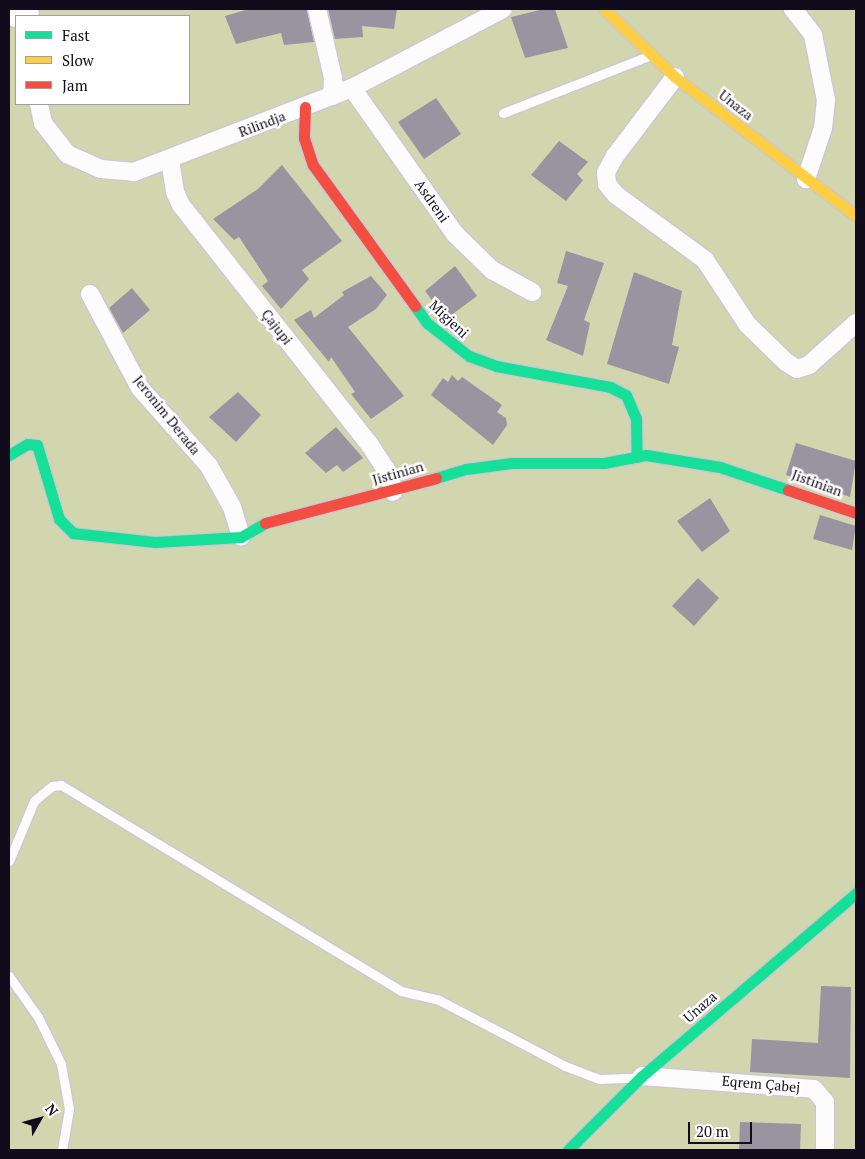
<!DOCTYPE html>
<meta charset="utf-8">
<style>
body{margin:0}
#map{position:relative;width:865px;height:1159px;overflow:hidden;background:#ece9f4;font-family:"PT Serif",serif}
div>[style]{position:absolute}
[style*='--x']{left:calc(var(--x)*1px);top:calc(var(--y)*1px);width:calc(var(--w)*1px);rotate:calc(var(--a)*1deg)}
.green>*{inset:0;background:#d2d6ae}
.building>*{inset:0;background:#9a94a0}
.roads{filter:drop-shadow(1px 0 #cbc7d5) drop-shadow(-1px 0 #cbc7d5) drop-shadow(0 1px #cbc7d5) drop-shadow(0 -1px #cbc7d5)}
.lane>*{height:9px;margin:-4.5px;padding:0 4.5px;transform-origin:4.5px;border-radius:4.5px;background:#fcfcfd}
.street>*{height:18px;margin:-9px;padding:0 9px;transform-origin:9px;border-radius:9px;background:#fcfcfd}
.fast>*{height:11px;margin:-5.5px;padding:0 5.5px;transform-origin:5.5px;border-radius:5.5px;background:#16e098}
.slow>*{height:11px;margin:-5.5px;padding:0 5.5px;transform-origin:5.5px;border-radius:5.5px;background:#ffcf43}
.jam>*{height:11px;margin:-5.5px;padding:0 5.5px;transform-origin:5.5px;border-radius:5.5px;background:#f24e42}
span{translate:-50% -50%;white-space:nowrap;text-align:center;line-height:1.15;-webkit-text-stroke:5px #fff;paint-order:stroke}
.street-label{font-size:14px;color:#110c1c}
.frame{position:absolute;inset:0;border:10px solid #110c1c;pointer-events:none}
.legend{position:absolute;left:15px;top:15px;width:175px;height:90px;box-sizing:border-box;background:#fff;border:1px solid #a09ea4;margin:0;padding:6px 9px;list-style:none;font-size:15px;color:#110c1c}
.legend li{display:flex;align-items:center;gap:10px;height:25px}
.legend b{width:25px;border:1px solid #a09ea4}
.north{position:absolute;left:15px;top:1094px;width:50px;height:50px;-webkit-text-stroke:4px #fff;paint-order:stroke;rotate:52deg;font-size:14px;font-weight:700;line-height:20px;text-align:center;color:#110c1c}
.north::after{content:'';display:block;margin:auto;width:18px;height:22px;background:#110c1c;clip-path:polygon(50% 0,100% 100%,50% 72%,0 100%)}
.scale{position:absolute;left:688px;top:1122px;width:64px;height:22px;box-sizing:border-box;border:2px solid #110c1c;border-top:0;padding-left:6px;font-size:15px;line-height:18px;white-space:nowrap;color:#110c1c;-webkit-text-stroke:4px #fff;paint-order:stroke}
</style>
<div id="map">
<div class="green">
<div style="clip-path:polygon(evenodd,9px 9px,856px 9px,856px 1150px,9px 1150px,9px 9px,16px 16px,189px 16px,189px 104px,16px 104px,16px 16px)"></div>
</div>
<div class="building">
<div style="clip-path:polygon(249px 9px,307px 9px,314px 42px,284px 45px,281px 33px,236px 44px,225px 16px)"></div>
<div style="clip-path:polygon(328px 9px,397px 9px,394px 29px,362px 26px,363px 37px,335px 39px)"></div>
<div style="clip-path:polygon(544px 9px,555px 9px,568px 48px,525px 58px,511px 17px)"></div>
<div style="clip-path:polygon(436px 98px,461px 134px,424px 159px,398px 122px)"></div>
<div style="clip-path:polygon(559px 141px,588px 162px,577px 174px,583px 180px,566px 201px,531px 175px)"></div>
<div style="clip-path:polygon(282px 165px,342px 241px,302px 270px,309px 279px,281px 309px,262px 286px,268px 281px,239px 237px,234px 240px,213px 219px,258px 189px)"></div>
<div style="clip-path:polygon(566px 251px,604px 263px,584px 320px,590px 323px,583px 356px,546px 340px,568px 286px,557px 283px)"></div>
<div style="clip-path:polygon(455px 266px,477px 296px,446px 319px,425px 291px)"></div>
<div style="clip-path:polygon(634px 272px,682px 291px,672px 345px,679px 347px,669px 384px,607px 364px)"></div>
<div style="clip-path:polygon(371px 276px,387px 295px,376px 309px,348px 327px,404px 396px,371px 419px,351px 394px,355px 392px,331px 357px,329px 362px,294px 320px,311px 310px,314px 318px,344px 295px,342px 292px)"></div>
<div style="clip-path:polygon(132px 288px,150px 310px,123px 333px,109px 308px)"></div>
<div style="clip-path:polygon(452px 375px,458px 381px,462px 377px,502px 405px,497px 412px,506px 418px,507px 425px,493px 445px,431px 395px,443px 378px,448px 382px)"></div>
<div style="clip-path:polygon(238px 392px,261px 415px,236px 442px,209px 417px)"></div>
<div style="clip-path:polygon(336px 427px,363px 458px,343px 472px,337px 465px,326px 473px,305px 453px)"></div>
<div style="clip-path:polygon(796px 443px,856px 461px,850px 497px,786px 475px)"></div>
<div style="clip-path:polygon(710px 498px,730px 531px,702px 552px,677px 521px)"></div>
<div style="clip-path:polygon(820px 515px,856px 526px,852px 550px,813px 539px)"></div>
<div style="clip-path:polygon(698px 578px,719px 598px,694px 626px,672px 606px)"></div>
<div style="clip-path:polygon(821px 986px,851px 987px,850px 1078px,750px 1072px,752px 1039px,818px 1043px)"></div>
<div style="clip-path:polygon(740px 1122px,801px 1124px,800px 1150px,739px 1150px)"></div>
</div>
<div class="roads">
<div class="lane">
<div style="--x:503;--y:113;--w:159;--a:-21.4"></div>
<div style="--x:9;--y:861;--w:65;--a:-67.4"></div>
<div style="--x:34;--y:801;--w:23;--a:-40"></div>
<div style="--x:52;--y:786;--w:9;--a:-6"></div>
<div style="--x:61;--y:785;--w:398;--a:31.2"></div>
<div style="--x:401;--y:991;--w:37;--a:13"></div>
<div style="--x:437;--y:999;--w:144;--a:27.6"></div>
<div style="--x:565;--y:1066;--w:36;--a:21"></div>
<div style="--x:599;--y:1079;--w:33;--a:-2"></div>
<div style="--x:9;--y:976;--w:50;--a:54.7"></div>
<div style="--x:38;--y:1017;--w:52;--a:63.9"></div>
<div style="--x:61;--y:1064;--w:46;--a:79.9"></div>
<div style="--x:69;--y:1109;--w:42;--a:99.7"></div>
</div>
<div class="street">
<div style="--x:29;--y:9;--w:7;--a:82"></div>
<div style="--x:317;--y:9;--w:71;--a:76.9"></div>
<div style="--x:333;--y:78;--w:18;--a:93"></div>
<div style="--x:793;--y:9;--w:33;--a:52"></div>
<div style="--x:813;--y:35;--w:66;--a:78.7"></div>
<div style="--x:826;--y:100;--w:28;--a:96"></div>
<div style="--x:823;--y:128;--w:54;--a:108.4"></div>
<div style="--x:9;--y:16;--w:7;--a:16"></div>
<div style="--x:675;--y:77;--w:99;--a:127.2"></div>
<div style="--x:615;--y:156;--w:18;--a:119"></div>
<div style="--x:606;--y:172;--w:12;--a:85"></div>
<div style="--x:607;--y:184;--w:14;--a:51"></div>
<div style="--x:616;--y:195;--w:110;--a:36.1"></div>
<div style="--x:705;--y:260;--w:77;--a:56.7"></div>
<div style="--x:747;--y:324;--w:54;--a:44.3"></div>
<div style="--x:786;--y:362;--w:13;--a:32"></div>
<div style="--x:797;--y:369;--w:13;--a:-18"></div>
<div style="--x:809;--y:365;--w:63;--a:-41.8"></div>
<div style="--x:352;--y:88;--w:179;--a:54.8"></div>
<div style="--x:455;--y:234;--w:52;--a:44.2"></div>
<div style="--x:492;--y:270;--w:46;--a:28.8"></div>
<div style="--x:39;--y:104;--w:19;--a:78"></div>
<div style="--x:43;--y:123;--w:39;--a:52"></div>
<div style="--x:67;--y:154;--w:37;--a:24"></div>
<div style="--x:101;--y:169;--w:33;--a:5"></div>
<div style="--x:134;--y:172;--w:234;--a:-21.1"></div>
<div style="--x:352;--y:88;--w:170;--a:-27.6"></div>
<div style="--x:170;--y:160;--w:32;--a:81"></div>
<div style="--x:175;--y:192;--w:14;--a:65"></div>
<div style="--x:181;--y:205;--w:305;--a:51.8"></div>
<div style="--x:370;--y:445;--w:37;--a:57"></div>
<div style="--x:390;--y:476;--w:16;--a:79"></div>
<div style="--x:90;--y:294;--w:106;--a:62"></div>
<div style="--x:140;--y:388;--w:104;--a:48.5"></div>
<div style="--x:209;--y:466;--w:47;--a:60.7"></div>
<div style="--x:232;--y:507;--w:31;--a:73"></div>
<div style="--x:642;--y:1076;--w:172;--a:4.3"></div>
<div style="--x:814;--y:1089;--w:17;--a:50"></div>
<div style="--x:825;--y:1102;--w:48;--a:90"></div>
</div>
<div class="fast">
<div style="--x:415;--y:306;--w:21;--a:55"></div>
<div style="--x:427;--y:323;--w:53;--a:38.2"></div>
<div style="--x:469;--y:356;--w:29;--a:20"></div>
<div style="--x:496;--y:366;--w:116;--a:10.4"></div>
<div style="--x:610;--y:387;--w:18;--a:27"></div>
<div style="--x:626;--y:395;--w:25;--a:67"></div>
<div style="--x:636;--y:418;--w:39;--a:89"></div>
<div style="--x:9;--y:455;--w:21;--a:-31"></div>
<div style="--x:27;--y:444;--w:10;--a:6"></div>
<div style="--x:37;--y:445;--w:77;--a:73.4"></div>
<div style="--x:59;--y:519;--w:20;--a:45"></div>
<div style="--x:73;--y:533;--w:82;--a:6.3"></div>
<div style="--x:155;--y:542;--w:86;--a:-3.3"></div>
<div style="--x:241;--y:537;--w:28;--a:-30"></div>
<div style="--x:436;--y:478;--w:31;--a:-17"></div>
<div style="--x:466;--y:469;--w:46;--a:-7.4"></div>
<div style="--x:512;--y:463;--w:92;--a:0"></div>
<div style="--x:604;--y:463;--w:43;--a:-10.8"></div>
<div style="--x:646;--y:455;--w:75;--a:9.2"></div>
<div style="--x:720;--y:467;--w:72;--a:18.7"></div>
<div style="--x:568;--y:1150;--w:105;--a:-45"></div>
<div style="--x:642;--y:1076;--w:282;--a:-40.5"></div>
</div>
<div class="slow">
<div style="--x:604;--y:9;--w:98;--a:43.8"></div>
<div style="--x:675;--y:77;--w:228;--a:37.5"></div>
</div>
<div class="jam">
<div style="--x:305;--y:107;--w:31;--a:92"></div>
<div style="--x:304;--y:138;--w:28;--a:72"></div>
<div style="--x:313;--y:165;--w:174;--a:54.1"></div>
<div style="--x:788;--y:490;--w:72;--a:18.7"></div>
<div style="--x:265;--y:523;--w:177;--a:-14.7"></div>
</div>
</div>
<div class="street-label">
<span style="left:736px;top:105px;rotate:38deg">Unaza</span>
<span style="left:262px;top:124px;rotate:-21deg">Rilindja</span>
<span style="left:432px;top:201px;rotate:55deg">Asdreni</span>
<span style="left:449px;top:319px;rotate:43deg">Migjeni</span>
<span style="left:277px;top:327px;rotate:52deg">Çajupi</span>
<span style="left:167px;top:415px;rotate:51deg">Jeronim Derada</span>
<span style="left:398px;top:473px;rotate:-16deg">Jistinian</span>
<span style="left:817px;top:483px;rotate:20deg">Jistinian</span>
<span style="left:700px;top:1007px;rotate:-41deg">Unaza</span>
<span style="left:761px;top:1084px;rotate:5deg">Eqrem Çabej</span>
</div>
<div class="frame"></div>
<ul class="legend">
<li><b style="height:6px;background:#16e098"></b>Fast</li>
<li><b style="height:6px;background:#ffcf43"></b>Slow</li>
<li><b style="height:6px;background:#f24e42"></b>Jam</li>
</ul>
<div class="north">N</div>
<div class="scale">20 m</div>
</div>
